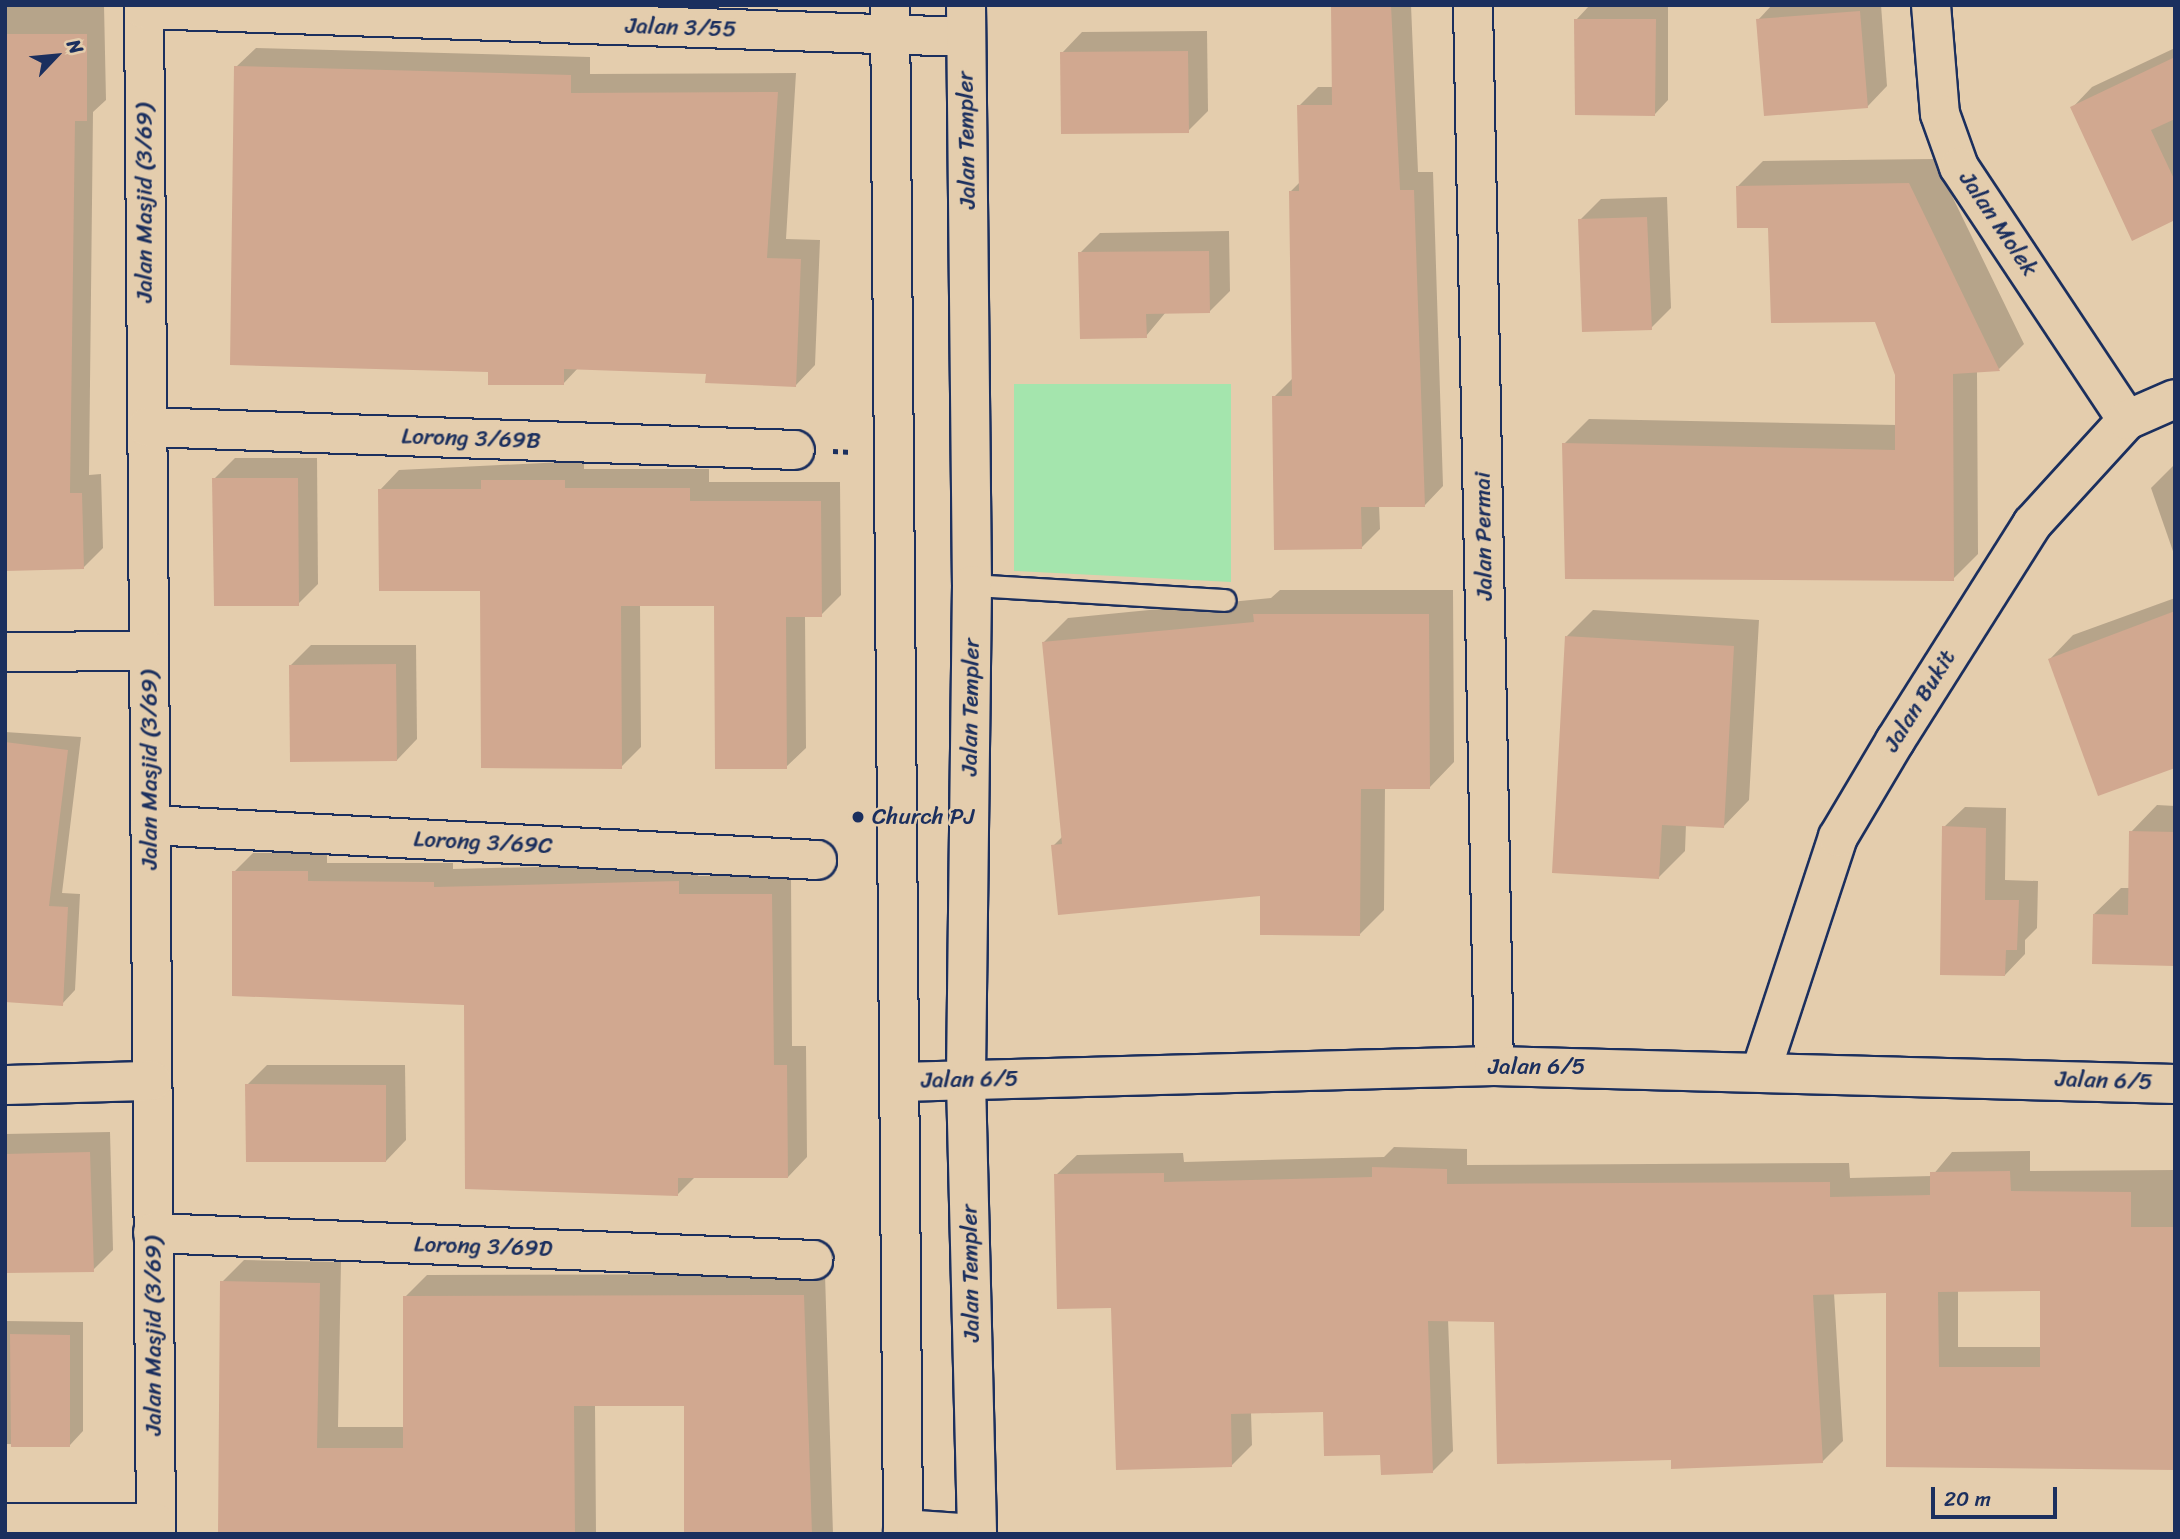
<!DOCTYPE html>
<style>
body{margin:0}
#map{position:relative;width:2180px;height:1539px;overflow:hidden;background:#e4cdad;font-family:Sriracha,sans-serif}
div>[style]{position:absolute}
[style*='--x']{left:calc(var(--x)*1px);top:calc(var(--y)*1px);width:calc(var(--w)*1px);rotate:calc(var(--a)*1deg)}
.green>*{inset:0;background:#a4e5ad}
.shadow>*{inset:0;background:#0003}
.building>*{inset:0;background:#d1a890}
.path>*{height:4.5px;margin-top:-2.25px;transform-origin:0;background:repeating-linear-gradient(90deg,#1b2f5e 0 5px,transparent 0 10px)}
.roads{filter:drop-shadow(2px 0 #1b2f5e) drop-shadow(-2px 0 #1b2f5e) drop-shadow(0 2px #1b2f5e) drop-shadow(0 -2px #1b2f5e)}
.service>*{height:21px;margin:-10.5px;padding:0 10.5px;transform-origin:10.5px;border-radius:10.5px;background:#e4cdad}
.minor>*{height:38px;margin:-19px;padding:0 19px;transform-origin:19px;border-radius:19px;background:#e4cdad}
.primary>*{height:38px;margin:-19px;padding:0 19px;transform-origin:19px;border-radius:19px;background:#e4cdad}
.dots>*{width:19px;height:19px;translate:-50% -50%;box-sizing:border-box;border:4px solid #e4cdad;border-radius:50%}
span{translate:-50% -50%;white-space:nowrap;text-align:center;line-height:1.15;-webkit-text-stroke:5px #e4cdad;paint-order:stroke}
.street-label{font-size:23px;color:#1b2f5e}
.poi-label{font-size:23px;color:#1b2f5e}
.left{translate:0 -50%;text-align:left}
.frame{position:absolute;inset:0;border:7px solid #1b2f5e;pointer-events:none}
.north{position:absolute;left:21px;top:21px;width:70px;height:70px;-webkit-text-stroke:5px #e4cdad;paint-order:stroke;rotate:64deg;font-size:19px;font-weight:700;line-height:28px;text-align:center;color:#1b2f5e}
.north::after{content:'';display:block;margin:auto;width:24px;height:32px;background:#1b2f5e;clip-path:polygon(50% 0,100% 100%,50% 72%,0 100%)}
.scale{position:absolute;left:1931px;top:1487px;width:126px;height:32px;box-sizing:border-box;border:4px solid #1b2f5e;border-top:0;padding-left:9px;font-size:21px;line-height:24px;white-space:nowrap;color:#1b2f5e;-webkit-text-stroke:5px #e4cdad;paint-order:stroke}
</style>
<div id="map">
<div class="green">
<div style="clip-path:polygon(1014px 384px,1231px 384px,1231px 582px,1014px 571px)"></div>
</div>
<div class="shadow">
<div style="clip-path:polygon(5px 5px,104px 5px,106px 100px,93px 112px,89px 475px,101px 474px,103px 548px,83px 568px,5px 569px)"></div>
<div style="clip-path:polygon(1332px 5px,1411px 5px,1418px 172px,1433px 172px,1443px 486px,1425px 505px,1379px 505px,1380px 529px,1361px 548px,1274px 397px,1294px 377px,1290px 192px,1300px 182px,1299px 106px,1318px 87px,1333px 87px)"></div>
<div style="clip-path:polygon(1772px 5px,1881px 5px,1887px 86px,1867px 107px,1758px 20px)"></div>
<div style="clip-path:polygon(1589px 6px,1668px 6px,1668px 100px,1655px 114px,1576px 20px)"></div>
<div style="clip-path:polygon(1207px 31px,1208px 111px,1188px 131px,1062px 53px,1082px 32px)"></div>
<div style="clip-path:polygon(256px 48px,590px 57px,590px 74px,796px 73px,786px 239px,820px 240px,815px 365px,796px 385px,707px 372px,579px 367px,563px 384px,489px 370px,236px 67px)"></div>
<div style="clip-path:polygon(2175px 48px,2175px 218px,2072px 108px,2092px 87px)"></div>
<div style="clip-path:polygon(1934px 159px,2024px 344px,1999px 369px,1977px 370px,1978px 554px,1953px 579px,1564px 444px,1589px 419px,1897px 425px,1897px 375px,1877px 321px,1770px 226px,1738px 186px,1763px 161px)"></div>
<div style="clip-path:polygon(1667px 197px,1671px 308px,1651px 328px,1580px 220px,1601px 199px)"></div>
<div style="clip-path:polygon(1229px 231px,1230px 291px,1209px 312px,1166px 312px,1146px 336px,1080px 253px,1100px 233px)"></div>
<div style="clip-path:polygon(235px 458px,317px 458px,318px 584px,298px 604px,214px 479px)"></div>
<div style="clip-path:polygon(584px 461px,584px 469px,709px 469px,709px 482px,840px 482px,841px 595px,821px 615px,805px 615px,806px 748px,786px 767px,716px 604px,640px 604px,641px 747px,621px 767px,482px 589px,380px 490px,399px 470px)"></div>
<div style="clip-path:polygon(2175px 464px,2175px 557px,2151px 488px)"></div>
<div style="clip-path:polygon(1280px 590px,1453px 590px,1454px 762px,1430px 787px,1385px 787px,1384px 910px,1359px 935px,1262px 894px,1053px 846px,1063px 836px,1043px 643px,1068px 618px,1271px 598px)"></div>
<div style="clip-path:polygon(2175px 598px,2175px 766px,2050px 659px,2073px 635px)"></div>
<div style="clip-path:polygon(1593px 610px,1759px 620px,1749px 800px,1723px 827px,1686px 824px,1685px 851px,1659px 877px,1567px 636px)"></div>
<div style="clip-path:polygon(311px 645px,416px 645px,417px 739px,397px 760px,291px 665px)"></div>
<div style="clip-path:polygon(5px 732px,81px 737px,62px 893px,80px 894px,75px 990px,62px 1004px,5px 1001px)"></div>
<div style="clip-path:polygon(2157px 805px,2175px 806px,2175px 964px,2094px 914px,2121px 888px,2130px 888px,2131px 832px)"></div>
<div style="clip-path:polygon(1965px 807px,2006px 808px,2005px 880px,2038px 881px,2037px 928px,2025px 940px,2025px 954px,2005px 975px,1944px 827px)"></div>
<div style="clip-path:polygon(253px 853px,327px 853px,327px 863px,453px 863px,453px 869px,698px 863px,698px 876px,791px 875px,792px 1046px,806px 1046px,807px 1157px,788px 1177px,696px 1176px,678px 1194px,465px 1003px,234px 872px)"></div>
<div style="clip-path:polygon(267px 1065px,405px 1065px,406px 1140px,386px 1161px,247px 1085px)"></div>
<div style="clip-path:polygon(110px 1132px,113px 1250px,93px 1270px,5px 1271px,5px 1134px)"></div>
<div style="clip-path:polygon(evenodd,1394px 1147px,1467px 1149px,1467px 1165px,1849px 1163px,1850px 1178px,1932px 1176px,1952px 1152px,2030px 1151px,2030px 1171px,2175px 1170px,2175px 1469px,1888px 1466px,1887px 1292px,1834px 1293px,1843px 1441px,1822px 1462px,1673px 1459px,1495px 1320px,1448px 1319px,1453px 1451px,1432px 1472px,1382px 1453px,1324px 1411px,1251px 1412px,1252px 1445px,1231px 1466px,1113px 1306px,1056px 1175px,1077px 1155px,1183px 1153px,1184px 1162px,1384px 1157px,1394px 1147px,2042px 1289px,2042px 1347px,1958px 1347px,1958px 1290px,2042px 1289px)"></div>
<div style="clip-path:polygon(244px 1260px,341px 1262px,338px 1427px,405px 1427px,405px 1297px,427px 1275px,825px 1274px,833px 1534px,686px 1534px,685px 1405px,595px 1405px,596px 1534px,220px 1534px,222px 1282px)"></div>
<div style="clip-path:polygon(5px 1321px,83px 1322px,83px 1431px,70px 1445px,5px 1444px)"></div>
</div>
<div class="building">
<div style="clip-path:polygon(1331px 5px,1391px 5px,1400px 190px,1414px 190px,1425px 507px,1361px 507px,1362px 549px,1274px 550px,1272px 396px,1292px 396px,1289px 191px,1299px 191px,1297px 105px,1332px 105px)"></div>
<div style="clip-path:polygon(1860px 11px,1868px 108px,1764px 116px,1756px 19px)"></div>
<div style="clip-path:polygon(1574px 19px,1656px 19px,1655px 116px,1575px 115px)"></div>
<div style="clip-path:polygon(5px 34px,87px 34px,87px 121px,75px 121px,70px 493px,82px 493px,84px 569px,5px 571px)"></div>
<div style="clip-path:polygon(1188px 51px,1189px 133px,1061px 134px,1060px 52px)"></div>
<div style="clip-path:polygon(2175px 57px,2175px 119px,2151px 130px,2175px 181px,2175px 220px,2132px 241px,2070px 107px)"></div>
<div style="clip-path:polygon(234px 66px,571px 75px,571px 93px,778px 92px,767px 258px,801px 259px,796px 387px,705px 383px,706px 374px,564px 369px,564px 385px,488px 385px,488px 372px,230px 365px)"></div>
<div style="clip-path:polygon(1909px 183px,2000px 371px,1953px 374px,1954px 581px,1565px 579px,1562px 443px,1895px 450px,1895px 375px,1875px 322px,1771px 323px,1768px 228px,1737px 228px,1736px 186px)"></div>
<div style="clip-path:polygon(1647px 217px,1652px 330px,1582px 332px,1578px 219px)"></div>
<div style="clip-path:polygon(1209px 251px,1210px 313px,1146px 314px,1147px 338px,1080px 339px,1078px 252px)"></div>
<div style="clip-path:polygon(212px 478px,298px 478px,299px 606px,214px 606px)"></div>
<div style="clip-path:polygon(481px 480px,565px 480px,565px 488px,690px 488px,690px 501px,821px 501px,822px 617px,786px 617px,787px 769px,715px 769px,714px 606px,621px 606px,622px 769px,481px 768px,480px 591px,379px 591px,378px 489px,481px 489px)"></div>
<div style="clip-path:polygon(2175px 611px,2175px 768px,2098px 796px,2048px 659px)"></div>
<div style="clip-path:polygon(1253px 614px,1429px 614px,1430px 789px,1361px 789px,1360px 936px,1260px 935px,1260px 896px,1058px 915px,1051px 845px,1062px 844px,1042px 642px,1254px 622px)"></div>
<div style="clip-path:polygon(1565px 636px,1734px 646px,1724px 828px,1662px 825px,1659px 879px,1552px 873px)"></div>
<div style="clip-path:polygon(396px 664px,397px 761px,290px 762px,289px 665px)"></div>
<div style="clip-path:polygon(5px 742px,68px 750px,49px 906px,68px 907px,63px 1006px,5px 1002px)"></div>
<div style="clip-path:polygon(1942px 826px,1986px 828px,1985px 900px,2019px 900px,2017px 950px,2006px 950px,2005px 976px,1940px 975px)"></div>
<div style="clip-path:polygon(2129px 831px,2175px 832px,2175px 966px,2092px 964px,2093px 914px,2128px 915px)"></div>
<div style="clip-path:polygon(232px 871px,308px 871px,308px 881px,434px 882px,434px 887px,679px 881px,679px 894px,772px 894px,774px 1065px,787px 1065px,788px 1178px,678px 1178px,678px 1196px,465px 1189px,464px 1005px,232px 996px)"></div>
<div style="clip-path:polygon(245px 1084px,386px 1085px,386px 1162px,246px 1162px)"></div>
<div style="clip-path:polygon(90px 1152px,94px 1272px,5px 1273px,5px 1154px)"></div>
<div style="clip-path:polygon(evenodd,1372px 1167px,1447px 1169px,1447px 1184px,1830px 1182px,1830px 1197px,1930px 1195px,1930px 1172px,2010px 1171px,2011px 1191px,2131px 1192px,2131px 1227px,2175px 1227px,2175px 1470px,1886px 1467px,1886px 1293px,1813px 1295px,1823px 1463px,1671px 1469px,1671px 1460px,1497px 1464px,1494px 1322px,1428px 1321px,1433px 1473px,1381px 1475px,1380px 1455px,1324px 1456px,1323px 1412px,1231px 1414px,1232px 1467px,1116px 1470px,1111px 1308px,1057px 1309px,1054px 1174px,1164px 1173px,1164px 1182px,1372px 1177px,1372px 1167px,2040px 1291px,2040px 1367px,1939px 1367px,1938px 1292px,2040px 1291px)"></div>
<div style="clip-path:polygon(220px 1281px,320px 1283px,317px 1448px,403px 1448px,403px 1296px,804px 1295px,812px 1534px,684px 1534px,684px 1406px,574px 1406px,575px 1534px,218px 1534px)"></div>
<div style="clip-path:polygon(10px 1334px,70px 1335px,70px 1447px,11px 1447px)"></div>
</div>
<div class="path">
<div style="--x:833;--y:451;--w:19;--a:3"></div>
</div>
<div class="roads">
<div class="service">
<div style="--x:972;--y:585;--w:253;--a:3.4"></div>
</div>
<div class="minor">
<div style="--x:144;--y:5;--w:1529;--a:89.55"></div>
<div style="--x:1473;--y:5;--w:1061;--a:88.87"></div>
<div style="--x:1931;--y:5;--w:109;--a:85.3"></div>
<div style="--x:1940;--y:114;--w:56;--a:70.3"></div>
<div style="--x:1959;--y:167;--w:304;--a:56.4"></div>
<div style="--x:144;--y:9;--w:822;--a:1.95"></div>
<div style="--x:147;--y:427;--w:648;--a:2.03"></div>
<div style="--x:5;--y:652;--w:144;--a:-0.4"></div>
<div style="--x:150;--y:825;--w:668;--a:3"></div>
<div style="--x:1762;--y:1068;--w:243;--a:-71.8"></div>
<div style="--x:1838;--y:837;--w:112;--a:-59.3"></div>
<div style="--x:1895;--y:741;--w:257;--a:-57.7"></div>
<div style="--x:2032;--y:524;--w:141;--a:-47.6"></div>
<div style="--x:2127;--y:420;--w:52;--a:-23.6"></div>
<div style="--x:900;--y:1082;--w:594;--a:-1.54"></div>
<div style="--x:1494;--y:1066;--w:681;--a:1.51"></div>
<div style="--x:5;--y:1085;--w:147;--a:-1.6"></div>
<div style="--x:153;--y:1233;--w:661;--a:2.34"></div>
<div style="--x:5;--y:1523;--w:151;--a:0"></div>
<div style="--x:903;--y:1529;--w:71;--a:4"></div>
</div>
<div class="primary">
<div style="--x:890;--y:5;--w:1529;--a:89.51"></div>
<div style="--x:966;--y:5;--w:580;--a:89.41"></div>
<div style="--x:972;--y:585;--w:496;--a:90.7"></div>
<div style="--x:966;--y:1081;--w:453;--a:88.6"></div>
</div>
</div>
<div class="dots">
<div style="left:858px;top:817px;background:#1b2f5e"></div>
</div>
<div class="street-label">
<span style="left:681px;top:28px;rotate:2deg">Jalan 3/55</span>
<span style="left:967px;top:140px;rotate:-91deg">Jalan Templer</span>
<span style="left:145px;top:203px;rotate:-90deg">Jalan Masjid (3/69)</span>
<span style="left:1998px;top:224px;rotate:56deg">Jalan Molek</span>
<span style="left:471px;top:439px;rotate:2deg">Lorong 3/69B</span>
<span style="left:1484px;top:536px;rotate:-91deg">Jalan Permai</span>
<span style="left:1920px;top:701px;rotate:-58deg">Jalan Bukit</span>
<span style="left:971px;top:707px;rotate:-89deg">Jalan Templer</span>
<span style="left:150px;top:770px;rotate:-90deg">Jalan Masjid (3/69)</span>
<span style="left:483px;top:843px;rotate:3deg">Lorong 3/69C</span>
<span style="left:1537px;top:1067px">Jalan 6/5</span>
<span style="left:970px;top:1080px;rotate:-1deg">Jalan 6/5</span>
<span style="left:2104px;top:1081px;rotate:2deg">Jalan 6/5</span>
<span style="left:483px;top:1247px;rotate:2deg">Lorong 3/69D</span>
<span style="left:971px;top:1273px;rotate:-91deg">Jalan Templer</span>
<span style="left:154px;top:1336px;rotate:-90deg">Jalan Masjid (3/69)</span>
</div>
<div class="poi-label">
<span class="left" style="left:872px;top:817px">Church PJ</span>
</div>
<div class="frame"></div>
<div class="north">N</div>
<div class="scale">20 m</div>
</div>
